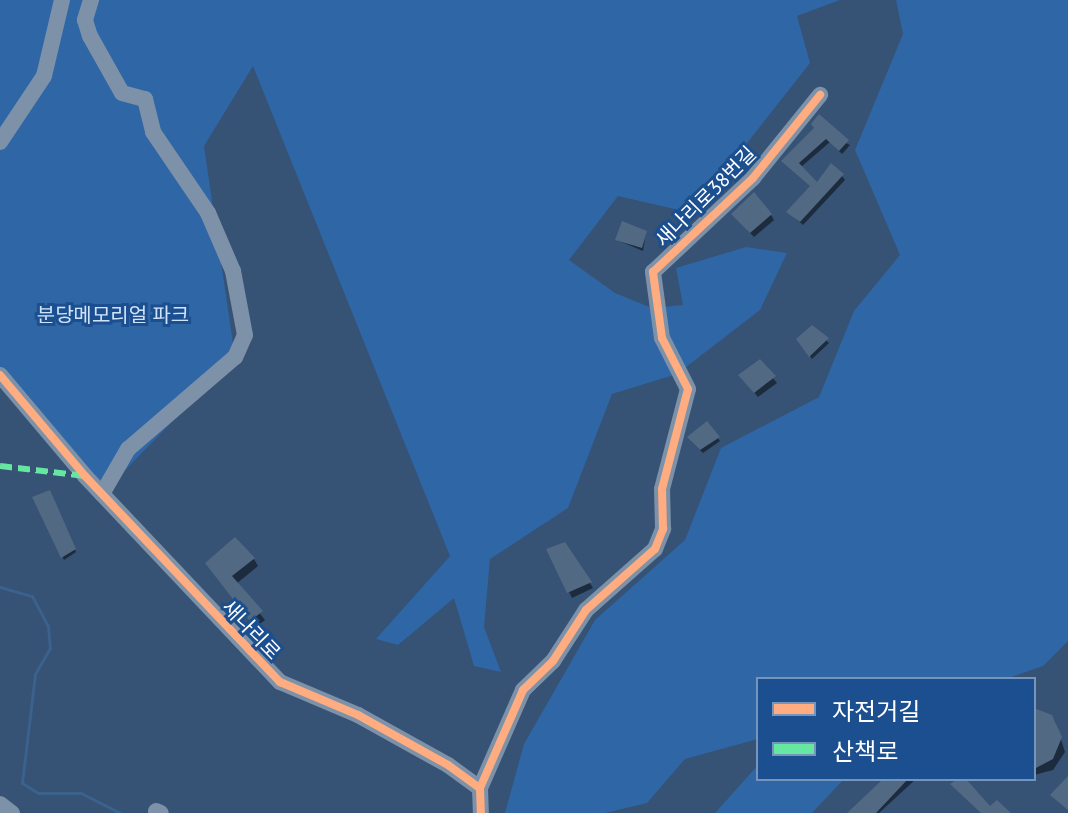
<!DOCTYPE html>
<meta charset="utf-8">
<style>
body{margin:0}
#map{position:relative;width:1068px;height:813px;overflow:hidden;background:#365274;font-family:"PT Sans","Noto Sans KR",sans-serif}
div>[style]{position:absolute}
[style*='--x']{left:calc(var(--x)*1px);top:calc(var(--y)*1px);width:calc(var(--w)*1px);rotate:calc(var(--a)*1deg)}
.green>*{inset:0;background:#2f66a5}
.shadow>*{inset:0;background:#0007}
.stream>*{height:3px;margin:-1.5px;padding:0 1.5px;transform-origin:1.5px;border-radius:1.5px;background:#3b618d}
.building>*{inset:0;background:#526984}
.minor>*{height:16px;margin:-8px;padding:0 8px;transform-origin:8px;border-radius:8px;background:#7d92a8}
.quiet>*{height:6px;margin-top:-3px;transform-origin:0;background:repeating-linear-gradient(90deg,#66e7a1 0 12px,transparent 0 18px)}
.cycleway>*{height:8px;margin:-4px;padding:0 4px;transform-origin:4px;border-radius:4px;background:#ffac80}
span{translate:-50% -50%;white-space:nowrap;text-align:center;line-height:1.15;-webkit-text-stroke:6px #1b4f8f;paint-order:stroke}
.street-label{font-size:20px;color:#fff}
.park-label{font-size:20px;color:#cfe3fa}
.legend{position:absolute;left:756px;top:677px;width:280px;height:104px;box-sizing:border-box;background:#1b4f8f;border:2px solid #7695bc;margin:0;padding:10px 14px;list-style:none;font-size:24px;color:#fff}
.legend li{display:flex;align-items:center;gap:16px;height:40px}
.legend b{width:40px;border:2px solid #7695bc}
</style>
<div id="map">
<div class="green">
<div style="clip-path:polygon(0 0,840px 0,797px 16px,810px 63px,692px 213px,618px 196px,569px 260px,615px 293px,652px 308px,683px 305px,676px 268px,746px 247px,787px 253px,760px 310px,677px 374px,612px 394px,568px 508px,490px 559px,484px 627px,501px 672px,474px 666px,454px 598px,398px 645px,376px 639px,450px 556px,253px 66px,204px 146px,235px 357px,102px 494px,0 374px)"></div>
<div style="clip-path:polygon(896px 0,1068px 0,1068px 641px,1043px 666px,1006px 679px,758px 679px,758px 739px,685px 759px,647px 803px,605px 813px,505px 813px,524px 744px,595px 620px,685px 540px,721px 448px,819px 397px,854px 311px,900px 255px,855px 150px,903px 34px)"></div>
<div style="clip-path:polygon(758px 765px,758px 779px,844px 779px,812px 813px,715px 813px)"></div>
</div>
<div class="shadow">
<div style="clip-path:polygon(816px 129px,850px 145px,842px 154px,830px 142px,801px 167px,817px 185px,842px 176px,845px 180px,803px 225px,788px 212px,812px 187px,783px 161px)"></div>
<div style="clip-path:polygon(733px 214px,771px 215px,774px 220px,754px 237px)"></div>
<div style="clip-path:polygon(646px 232px,643px 251px,617px 240px)"></div>
<div style="clip-path:polygon(812px 328px,829px 343px,812px 359px,799px 339px)"></div>
<div style="clip-path:polygon(759px 362px,777px 383px,758px 397px,744px 380px)"></div>
<div style="clip-path:polygon(706px 424px,720px 441px,703px 453px,691px 441px)"></div>
<div style="clip-path:polygon(49px 492px,76px 552px,64px 560px,35px 498px)"></div>
<div style="clip-path:polygon(565px 544px,593px 588px,572px 598px,549px 550px)"></div>
<div style="clip-path:polygon(254px 559px,258px 566px,236px 584px,265px 620px,256px 627px,212px 571px)"></div>
<div style="clip-path:polygon(1034px 712px,1055px 721px,1065px 752px,1053px 770px,1034px 775px)"></div>
<div style="clip-path:polygon(889px 779px,916px 779px,879px 813px,852px 813px)"></div>
</div>
<div class="stream">
<div style="--x:0;--y:587;--w:33;--a:16"></div>
<div style="--x:32;--y:596;--w:34;--a:62"></div>
<div style="--x:48;--y:626;--w:22;--a:85"></div>
<div style="--x:50;--y:648;--w:30;--a:120"></div>
<div style="--x:35;--y:674;--w:110;--a:96.8"></div>
<div style="--x:22;--y:783;--w:19;--a:32"></div>
<div style="--x:38;--y:793;--w:43;--a:0"></div>
<div style="--x:81;--y:793;--w:44;--a:27.1"></div>
</div>
<div class="building">
<div style="clip-path:polygon(819px 114px,849px 140px,839px 151px,826px 139px,799px 163px,817px 182px,831px 163px,844px 174px,800px 222px,786px 212px,810px 186px,781px 161px,814px 128px,811px 124px)"></div>
<div style="clip-path:polygon(754px 192px,772px 214px,750px 233px,731px 214px)"></div>
<div style="clip-path:polygon(622px 221px,647px 231px,642px 248px,615px 240px)"></div>
<div style="clip-path:polygon(812px 325px,829px 338px,809px 357px,796px 339px)"></div>
<div style="clip-path:polygon(760px 359px,776px 376px,754px 393px,738px 375px)"></div>
<div style="clip-path:polygon(707px 421px,720px 437px,700px 450px,687px 437px)"></div>
<div style="clip-path:polygon(50px 490px,76px 549px,61px 558px,32px 497px)"></div>
<div style="clip-path:polygon(235px 537px,255px 558px,232px 576px,263px 611px,250px 621px,205px 563px)"></div>
<div style="clip-path:polygon(565px 542px,592px 582px,567px 593px,546px 549px)"></div>
<div style="clip-path:polygon(1034px 708px,1052px 715px,1062px 737px,1053px 759px,1034px 769px)"></div>
<div style="clip-path:polygon(1068px 776px,1068px 810px,1050px 795px)"></div>
<div style="clip-path:polygon(883px 779px,908px 779px,876px 813px,847px 813px)"></div>
<div style="clip-path:polygon(958px 779px,966px 779px,990px 806px,997px 800px,1011px 813px,981px 813px,950px 784px)"></div>
</div>
<div class="minor">
<div style="--x:91;--y:0;--w:21;--a:107"></div>
<div style="--x:85;--y:20;--w:17;--a:73"></div>
<div style="--x:90;--y:36;--w:65;--a:60.7"></div>
<div style="--x:122;--y:93;--w:24;--a:15"></div>
<div style="--x:145;--y:99;--w:34;--a:76"></div>
<div style="--x:153;--y:132;--w:98;--a:55.8"></div>
<div style="--x:208;--y:213;--w:63;--a:66.7"></div>
<div style="--x:233;--y:271;--w:65;--a:79.4"></div>
<div style="--x:245;--y:335;--w:24;--a:114"></div>
<div style="--x:235;--y:357;--w:141;--a:139.3"></div>
<div style="--x:128;--y:449;--w:52;--a:120"></div>
<div style="--x:0;--y:142;--w:79;--a:-56.3"></div>
<div style="--x:44;--y:76;--w:78;--a:-76.7"></div>
<div style="--x:0;--y:375;--w:132;--a:49.9"></div>
<div style="--x:85;--y:476;--w:284;--a:46.6"></div>
<div style="--x:280;--y:682;--w:85;--a:22.9"></div>
<div style="--x:358;--y:715;--w:103;--a:29.1"></div>
<div style="--x:448;--y:765;--w:39;--a:36"></div>
<div style="--x:480;--y:788;--w:25;--a:88"></div>
<div style="--x:480;--y:788;--w:107;--a:-66.3"></div>
<div style="--x:523;--y:690;--w:42;--a:-44"></div>
<div style="--x:553;--y:661;--w:61;--a:-57.1"></div>
<div style="--x:586;--y:610;--w:92;--a:-41.5"></div>
<div style="--x:655;--y:549;--w:22;--a:-68"></div>
<div style="--x:663;--y:529;--w:40;--a:-91.4"></div>
<div style="--x:662;--y:489;--w:103;--a:-75.4"></div>
<div style="--x:688;--y:389;--w:57;--a:-117"></div>
<div style="--x:662;--y:338;--w:67;--a:-97.8"></div>
<div style="--x:653;--y:272;--w:137;--a:-43.2"></div>
<div style="--x:753;--y:178;--w:107;--a:-51.1"></div>
<div style="--x:0;--y:804;--w:15;--a:37"></div>
<div style="--x:156;--y:811;--w:5;--a:22"></div>
</div>
<div class="quiet">
<div style="--x:0;--y:466;--w:86;--a:6.7"></div>
</div>
<div class="cycleway">
<div style="--x:0;--y:375;--w:132;--a:49.9"></div>
<div style="--x:85;--y:476;--w:284;--a:46.6"></div>
<div style="--x:280;--y:682;--w:85;--a:22.9"></div>
<div style="--x:358;--y:715;--w:103;--a:29.1"></div>
<div style="--x:448;--y:765;--w:39;--a:36"></div>
<div style="--x:480;--y:788;--w:25;--a:88"></div>
<div style="--x:480;--y:788;--w:107;--a:-66.3"></div>
<div style="--x:523;--y:690;--w:42;--a:-44"></div>
<div style="--x:553;--y:661;--w:61;--a:-57.1"></div>
<div style="--x:586;--y:610;--w:92;--a:-41.5"></div>
<div style="--x:655;--y:549;--w:22;--a:-68"></div>
<div style="--x:663;--y:529;--w:40;--a:-91.4"></div>
<div style="--x:662;--y:489;--w:103;--a:-75.4"></div>
<div style="--x:688;--y:389;--w:57;--a:-117"></div>
<div style="--x:662;--y:338;--w:67;--a:-97.8"></div>
<div style="--x:653;--y:272;--w:137;--a:-43.2"></div>
<div style="--x:753;--y:178;--w:107;--a:-51.1"></div>
</div>
<div class="street-label">
<span style="left:706px;top:197px;rotate:-45deg">새나리로38번길</span>
<span style="left:251px;top:630px;rotate:46deg">새나리로</span>
</div>
<div class="park-label">
<span style="left:113px;top:315px">분당메모리얼 파크</span>
</div>
<ul class="legend">
<li><b style="height:10px;background:#ffac80"></b>자전거길</li>
<li><b style="height:10px;background:#66e7a1"></b>산책로</li>
</ul>
</div>
